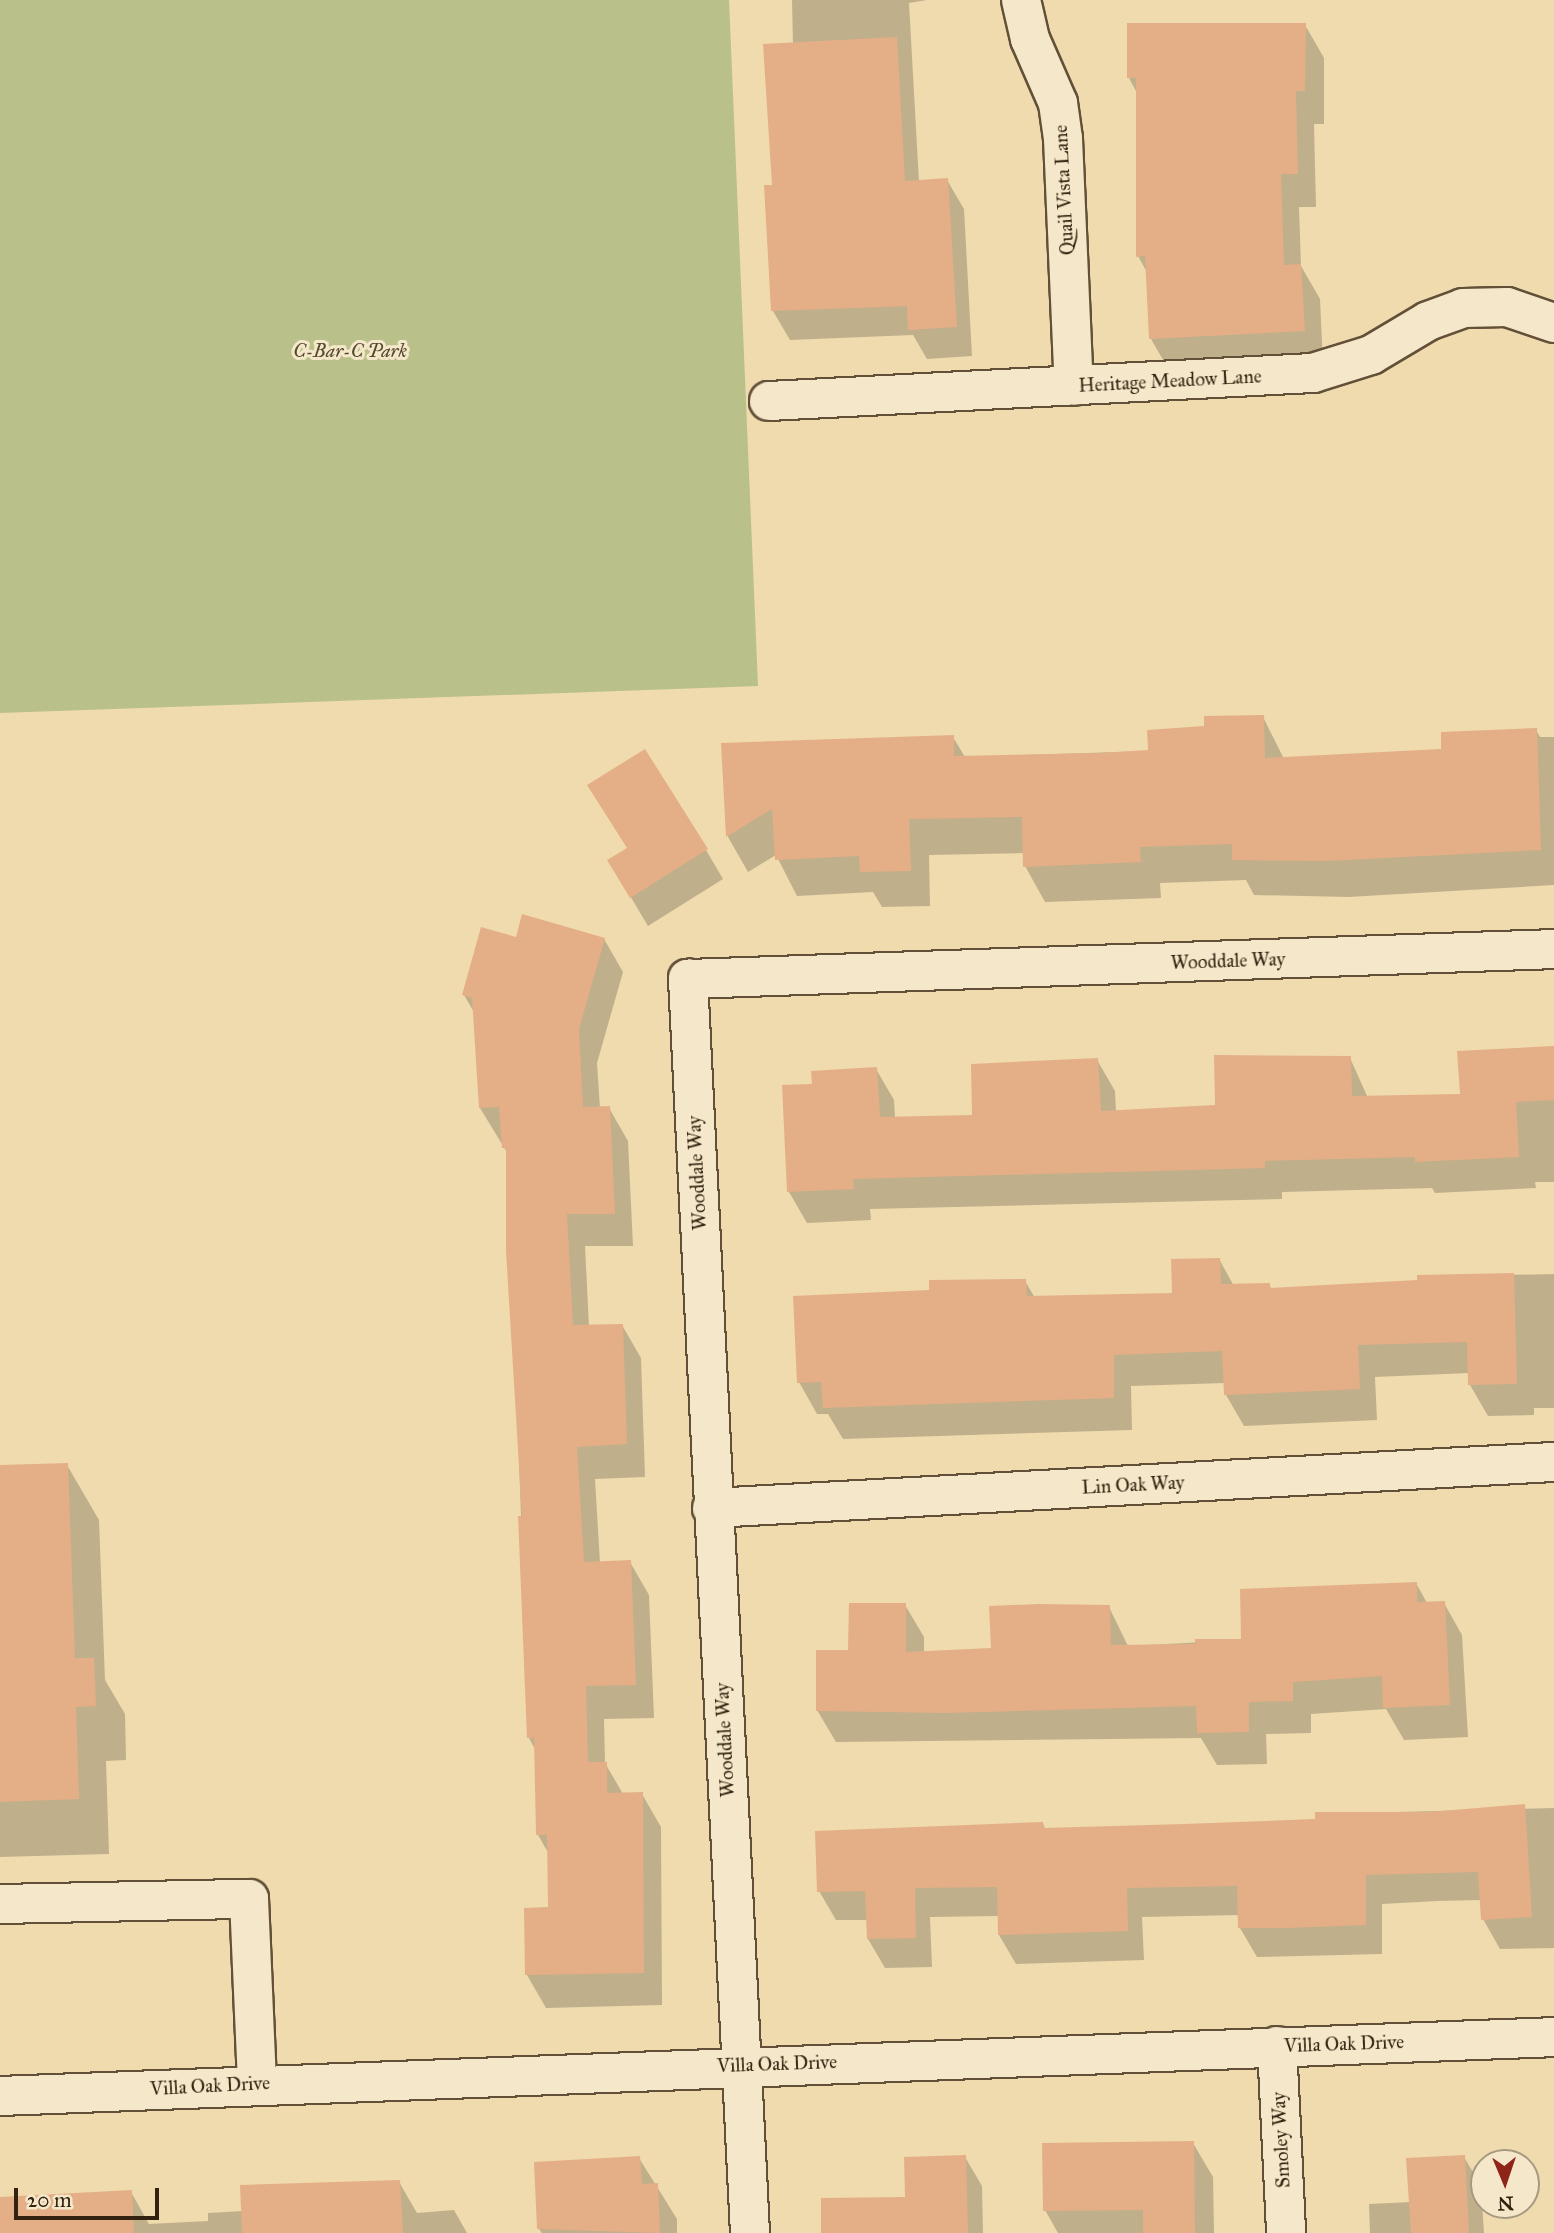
<!DOCTYPE html>
<style>
body{margin:0}
#map{position:relative;width:1554px;height:2233px;overflow:hidden;background:#f0dbae;font-family:"IM FELL Great Primer",serif}
div>[style]{position:absolute}
[style*='--x']{left:calc(var(--x)*1px);top:calc(var(--y)*1px);width:calc(var(--w)*1px);rotate:calc(var(--a)*1deg)}
.green>*{inset:0;background:#bac08a}
.shadow>*{inset:0;background:#0003}
.building>*{inset:0;background:#e4af87}
.roads{filter:drop-shadow(2px 0 #625038) drop-shadow(-2px 0 #625038) drop-shadow(0 2px #625038) drop-shadow(0 -2px #625038)}
.minor>*{height:38px;margin:-19px;padding:0 19px;transform-origin:19px;border-radius:19px;background:#f5e8ca}
span{translate:-50% -50%;white-space:nowrap;text-align:center;line-height:1.15;-webkit-text-stroke:6px #f5e8ca;paint-order:stroke}
.street-label{font-size:19px;color:#332210}
.park-label{font-size:19px;color:#554a2e;font-style:italic}
.north{position:absolute;left:1470px;top:2149px;width:70px;height:70px;box-sizing:border-box;background:#f5e8ca;border:2px solid #a79980;border-radius:50%;rotate:178deg;font-size:19px;font-weight:700;line-height:28px;text-align:center;color:#332210}
.north::after{content:'';display:block;margin:auto;width:24px;height:32px;background:#8f2418;clip-path:polygon(50% 0,100% 100%,50% 72%,0 100%)}
.scale{position:absolute;left:14px;top:2188px;width:145px;height:32px;box-sizing:border-box;border:4px solid #332210;border-top:0;padding-left:9px;font-size:21px;line-height:24px;white-space:nowrap;color:#332210;-webkit-text-stroke:5px #f5e8ca;paint-order:stroke}
</style>
<div id="map">
<div class="green">
<div style="clip-path:polygon(0 0,729px 0,758px 686px,0 713px)"></div>
</div>
<div class="shadow">
<div style="clip-path:polygon(792px 0,927px 0,909px 3px,919px 182px,947px 180px,964px 209px,972px 356px,927px 359px,913px 335px,790px 340px,773px 311px,773px 187px,793px 45px)"></div>
<div style="clip-path:polygon(1305px 25px,1324px 58px,1324px 124px,1314px 124px,1316px 207px,1299px 207px,1301px 266px,1320px 299px,1323px 364px,1170px 372px,1151px 339px,1148px 274px,1138px 256px,1137px 93px,1129px 78px)"></div>
<div style="clip-path:polygon(1263px 717px,1284px 759px,1443px 751px,1536px 730px,1540px 737px,1554px 737px,1554px 885px,1348px 897px,1254px 895px,1246px 880px,1160px 883px,1161px 898px,1045px 902px,1025px 866px,1024px 853px,929px 855px,930px 906px,882px 907px,873px 892px,797px 896px,776px 855px,748px 872px,728px 837px,723px 745px,953px 737px,965px 757px,1150px 751px,1206px 728px)"></div>
<div style="clip-path:polygon(706px 850px,723px 879px,648px 926px,626px 889px)"></div>
<div style="clip-path:polygon(517px 939px,604px 939px,623px 972px,597px 1063px,600px 1108px,609px 1108px,628px 1141px,633px 1246px,585px 1246px,589px 1327px,622px 1325px,641px 1358px,645px 1477px,595px 1479px,600px 1563px,630px 1562px,649px 1595px,654px 1718px,604px 1719px,605px 1763px,623px 1794px,642px 1794px,661px 1827px,662px 2005px,546px 2008px,527px 1975px,550px 1909px,549px 1854px,538px 1835px,536px 1751px,529px 1738px,508px 1154px,480px 1108px,475px 1014px,464px 995px)"></div>
<div style="clip-path:polygon(1554px 1048px,1554px 1182px,1535px 1182px,1536px 1188px,1435px 1193px,1432px 1188px,1282px 1192px,1282px 1199px,870px 1209px,871px 1220px,807px 1223px,789px 1192px,814px 1086px,876px 1069px,894px 1100px,895px 1118px,974px 1117px,1097px 1060px,1115px 1091px,1116px 1112px,1216px 1107px,1350px 1058px,1368px 1098px,1461px 1096px)"></div>
<div style="clip-path:polygon(1219px 1259px,1234px 1286px,1269px 1284px,1272px 1290px,1419px 1282px,1419px 1277px,1554px 1274px,1554px 1408px,1534px 1408px,1534px 1415px,1488px 1416px,1470px 1385px,1469px 1373px,1375px 1377px,1377px 1420px,1244px 1426px,1226px 1395px,1225px 1383px,1131px 1386px,1132px 1430px,843px 1439px,828px 1414px,817px 1414px,799px 1382px,931px 1292px,1025px 1281px,1035px 1298px,1174px 1294px)"></div>
<div style="clip-path:polygon(67px 1465px,99px 1520px,105px 1680px,125px 1714px,126px 1760px,106px 1761px,109px 1854px,0 1857px,0 1467px)"></div>
<div style="clip-path:polygon(1416px 1583px,1427px 1603px,1444px 1603px,1462px 1635px,1468px 1737px,1404px 1740px,1386px 1709px,1311px 1714px,1311px 1733px,1266px 1734px,1267px 1764px,1217px 1765px,1201px 1738px,836px 1742px,817px 1710px,850px 1652px,905px 1605px,924px 1637px,924px 1653px,993px 1650px,1109px 1607px,1128px 1646px,1243px 1640px)"></div>
<div style="clip-path:polygon(1554px 1808px,1554px 1948px,1500px 1949px,1483px 1919px,1481px 1900px,1437px 1901px,1382px 1904px,1382px 1954px,1257px 1957px,1240px 1928px,1240px 1915px,1142px 1917px,1144px 1960px,1016px 1964px,999px 1935px,999px 1916px,930px 1917px,932px 1967px,885px 1968px,868px 1939px,868px 1920px,836px 1920px,819px 1891px,1043px 1824px,1046px 1830px,1317px 1821px,1317px 1814px)"></div>
<div style="clip-path:polygon(1193px 2143px,1213px 2177px,1214px 2233px,1058px 2233px,1045px 2210px)"></div>
<div style="clip-path:polygon(965px 2157px,982px 2186px,983px 2233px,861px 2233px)"></div>
<div style="clip-path:polygon(1464px 2157px,1481px 2186px,1484px 2233px,1370px 2233px,1369px 2204px,1411px 2202px)"></div>
<div style="clip-path:polygon(639px 2158px,677px 2219px,677px 2233px,542px 2233px,539px 2229px)"></div>
<div style="clip-path:polygon(399px 2182px,417px 2213px,454px 2210px,467px 2233px,0 2233px,0 2198px,131px 2192px,149px 2224px,208px 2221px,208px 2213px,243px 2211px)"></div>
</div>
<div class="building">
<div style="clip-path:polygon(1127px 23px,1306px 23px,1305px 91px,1296px 91px,1298px 174px,1281px 174px,1284px 265px,1301px 264px,1305px 331px,1149px 339px,1145px 256px,1136px 257px,1136px 78px,1127px 78px)"></div>
<div style="clip-path:polygon(897px 37px,905px 181px,948px 178px,957px 327px,908px 330px,907px 306px,771px 311px,764px 185px,772px 185px,763px 44px)"></div>
<div style="clip-path:polygon(1264px 715px,1265px 758px,1441px 749px,1441px 732px,1537px 728px,1541px 850px,1327px 861px,1232px 860px,1232px 844px,1140px 847px,1141px 862px,1023px 867px,1022px 817px,909px 819px,911px 871px,860px 872px,859px 856px,775px 860px,772px 809px,726px 837px,721px 743px,954px 735px,954px 756px,1099px 753px,1148px 750px,1147px 730px,1204px 726px,1204px 716px)"></div>
<div style="clip-path:polygon(645px 749px,708px 849px,630px 898px,607px 860px,627px 848px,587px 785px)"></div>
<div style="clip-path:polygon(522px 914px,605px 938px,579px 1029px,583px 1107px,610px 1106px,615px 1214px,567px 1214px,573px 1325px,623px 1324px,627px 1444px,577px 1447px,584px 1562px,631px 1560px,636px 1685px,586px 1686px,588px 1762px,607px 1762px,607px 1793px,643px 1792px,644px 1973px,525px 1975px,524px 1908px,548px 1907px,547px 1835px,536px 1835px,534px 1738px,527px 1738px,518px 1516px,522px 1516px,506px 1251px,506px 1148px,502px 1148px,499px 1107px,479px 1108px,472px 998px,462px 995px,481px 927px,516px 937px)"></div>
<div style="clip-path:polygon(1554px 1046px,1554px 1100px,1516px 1102px,1519px 1157px,1415px 1162px,1415px 1157px,1265px 1161px,1265px 1168px,853px 1179px,854px 1189px,787px 1192px,782px 1085px,812px 1084px,811px 1071px,877px 1067px,880px 1117px,972px 1115px,971px 1064px,1098px 1058px,1101px 1111px,1215px 1105px,1214px 1055px,1351px 1056px,1352px 1096px,1460px 1094px,1457px 1051px)"></div>
<div style="clip-path:polygon(1220px 1258px,1221px 1284px,1270px 1283px,1270px 1288px,1417px 1280px,1417px 1275px,1514px 1273px,1517px 1384px,1468px 1385px,1467px 1342px,1358px 1345px,1360px 1389px,1224px 1395px,1222px 1351px,1114px 1355px,1114px 1398px,823px 1408px,821px 1382px,797px 1383px,793px 1296px,929px 1290px,929px 1280px,1026px 1279px,1027px 1296px,1172px 1293px,1171px 1259px)"></div>
<div style="clip-path:polygon(68px 1463px,75px 1658px,94px 1658px,96px 1706px,76px 1707px,79px 1799px,0 1802px,0 1465px)"></div>
<div style="clip-path:polygon(1417px 1582px,1417px 1602px,1445px 1601px,1450px 1705px,1383px 1708px,1382px 1676px,1293px 1682px,1293px 1701px,1249px 1702px,1249px 1732px,1197px 1733px,1196px 1706px,946px 1713px,816px 1711px,816px 1650px,848px 1650px,849px 1603px,906px 1603px,906px 1652px,991px 1648px,989px 1606px,1038px 1604px,1110px 1605px,1111px 1645px,1195px 1644px,1195px 1639px,1241px 1639px,1240px 1589px)"></div>
<div style="clip-path:polygon(1525px 1804px,1532px 1917px,1481px 1920px,1478px 1872px,1366px 1875px,1366px 1925px,1287px 1928px,1238px 1928px,1237px 1886px,1127px 1888px,1128px 1931px,998px 1935px,997px 1887px,915px 1888px,916px 1938px,867px 1939px,865px 1891px,817px 1892px,815px 1831px,1043px 1822px,1044px 1828px,1184px 1824px,1315px 1819px,1315px 1812px,1429px 1812px)"></div>
<div style="clip-path:polygon(1194px 2141px,1195px 2233px,1143px 2233px,1143px 2210px,1043px 2211px,1042px 2143px)"></div>
<div style="clip-path:polygon(966px 2155px,968px 2233px,821px 2233px,821px 2198px,905px 2197px,904px 2157px)"></div>
<div style="clip-path:polygon(1465px 2155px,1469px 2233px,1411px 2233px,1406px 2158px)"></div>
<div style="clip-path:polygon(640px 2156px,642px 2184px,658px 2183px,660px 2233px,537px 2229px,534px 2162px)"></div>
<div style="clip-path:polygon(400px 2180px,403px 2233px,242px 2233px,240px 2185px)"></div>
<div style="clip-path:polygon(132px 2190px,134px 2233px,0 2233px,0 2197px)"></div>
</div>
<div class="roads">
<div class="minor">
<div style="--x:1021;--y:0;--w:40;--a:77"></div>
<div style="--x:1030;--y:39;--w:70;--a:66.4"></div>
<div style="--x:1058;--y:103;--w:36;--a:82"></div>
<div style="--x:1063;--y:139;--w:247;--a:87.5"></div>
<div style="--x:769;--y:401;--w:545;--a:-2.95"></div>
<div style="--x:1313;--y:373;--w:61;--a:-17.2"></div>
<div style="--x:1371;--y:355;--w:66;--a:-30.8"></div>
<div style="--x:1428;--y:321;--w:37;--a:-20"></div>
<div style="--x:1463;--y:308;--w:44;--a:-1.3"></div>
<div style="--x:1507;--y:307;--w:50;--a:18.8"></div>
<div style="--x:712;--y:1508;--w:843;--a:-3.13"></div>
<div style="--x:0;--y:1904;--w:249;--a:-1.2"></div>
<div style="--x:249;--y:1899;--w:184;--a:87.5"></div>
<div style="--x:1277;--y:2046;--w:187;--a:87.2"></div>
<div style="--x:0;--y:2096;--w:1555;--a:-2.17"></div>
<div style="--x:750;--y:2233;--w:1256;--a:-92.83"></div>
<div style="--x:688;--y:979;--w:867;--a:-1.98"></div>
</div>
</div>
<div class="street-label">
<span style="left:1064px;top:190px;rotate:-93deg">Quail Vista Lane</span>
<span style="left:1170px;top:381px;rotate:-3deg">Heritage Meadow Lane</span>
<span style="left:1228px;top:961px;rotate:-2deg">Wooddale Way</span>
<span style="left:697px;top:1173px;rotate:-93deg">Wooddale Way</span>
<span style="left:1133px;top:1485px;rotate:-3deg">Lin Oak Way</span>
<span style="left:725px;top:1740px;rotate:-93deg">Wooddale Way</span>
<span style="left:1344px;top:2044px;rotate:-2deg">Villa Oak Drive</span>
<span style="left:777px;top:2064px;rotate:-2deg">Villa Oak Drive</span>
<span style="left:210px;top:2086px;rotate:-3deg">Villa Oak Drive</span>
<span style="left:1281px;top:2140px;rotate:-93deg">Smoley Way</span>
</div>
<div class="park-label">
<span style="left:350px;top:351px">C-Bar-C Park</span>
</div>
<div class="north">N</div>
<div class="scale">20 m</div>
</div>
